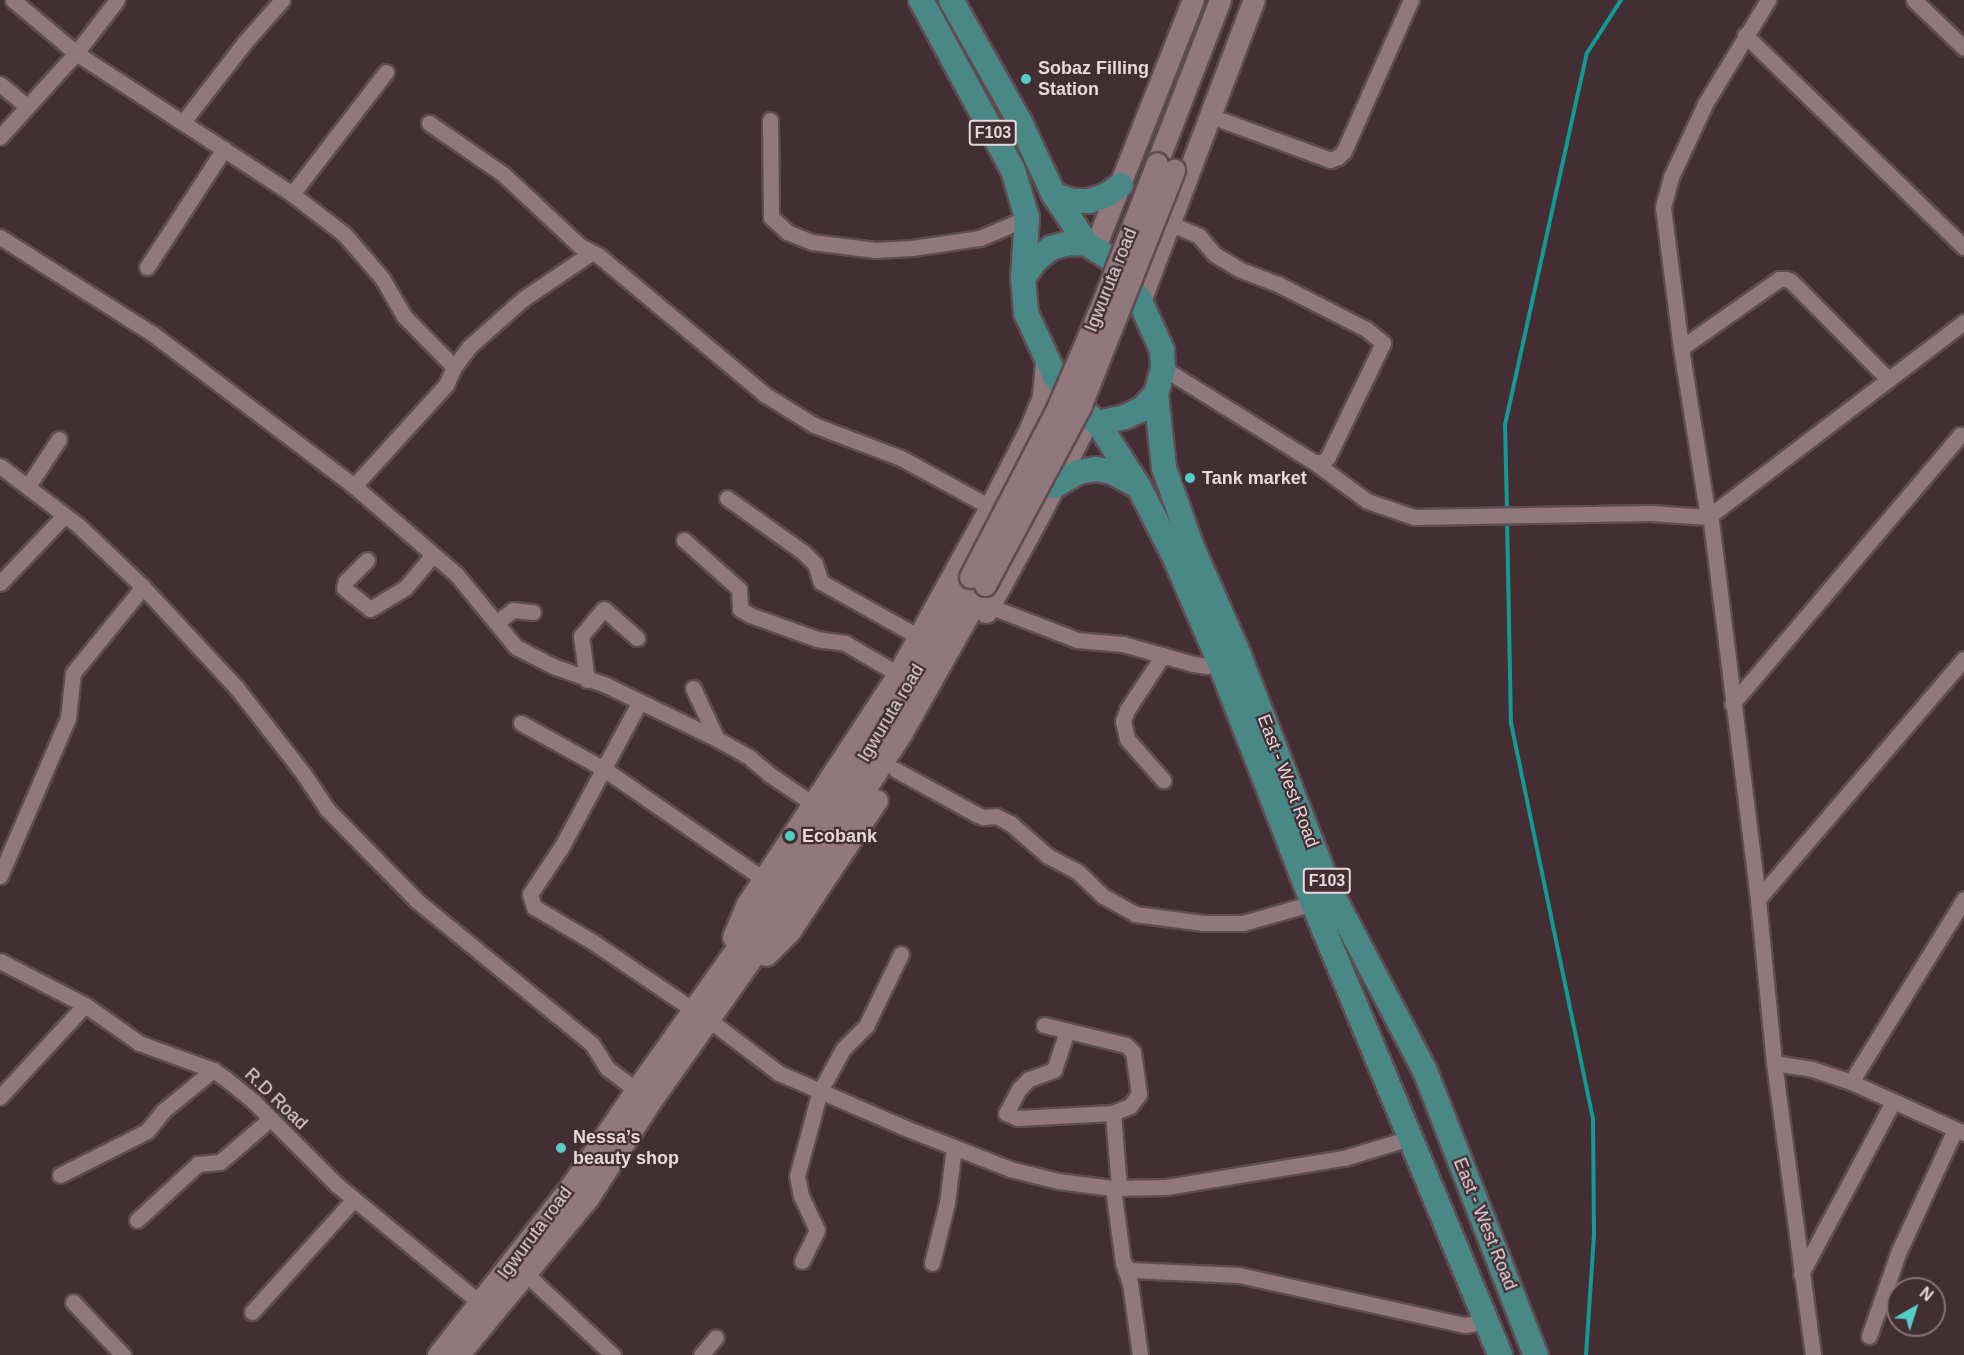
<!DOCTYPE html>
<meta charset="utf-8">
<style>
body{margin:0}
#map{position:relative;width:1964px;height:1355px;overflow:hidden;background:#432e33;font-family:Helvetica,sans-serif}
div>[style]{position:absolute}
[style*='--x']{left:calc(var(--x)*1px);top:calc(var(--y)*1px);width:calc(var(--w)*1px);rotate:calc(var(--a)*1deg)}
.stream>*{height:4px;margin:-2px;padding:0 2px;transform-origin:2px;border-radius:2px;background:#119a96}
.roads{filter:drop-shadow(2px 0 #5e4d50) drop-shadow(-2px 0 #5e4d50) drop-shadow(0 2px #5e4d50) drop-shadow(0 -2px #5e4d50)}
.street>*{height:15px;margin:-7.5px;padding:0 7.5px;transform-origin:7.5px;border-radius:7.5px;background:#91787d}
.secondary>*{height:21px;margin:-10.5px;padding:0 10.5px;transform-origin:10.5px;border-radius:10.5px;background:#91787d}
.primary>*{height:24px;margin:-12px;padding:0 12px;transform-origin:12px;border-radius:12px;background:#4a8888}
.bridges{filter:drop-shadow(2px 0 #5e4d50) drop-shadow(-2px 0 #5e4d50) drop-shadow(0 2px #5e4d50) drop-shadow(0 -2px #5e4d50)}
.secondary-bridge>*{height:21px;margin:-10.5px;padding:0 10.5px;transform-origin:10.5px;border-radius:10.5px;background:#91787d}
.dots>*{width:16px;height:16px;translate:-50% -50%;box-sizing:border-box;border:3px solid #432e33;border-radius:50%}
span{translate:-50% -50%;white-space:nowrap;text-align:center;line-height:1.15;-webkit-text-stroke:4.5px #432e33;paint-order:stroke}
.shield-label span{padding:2px 4px;background:#432e33;border:2px solid;border-radius:4px;-webkit-text-stroke-width:0}
.shield-label{font-size:16px;color:#e7d9db;font-weight:700}
.poi-label{font-size:18px;color:#e7d9db;font-weight:700}
.left{translate:0 -50%;text-align:left}
.street-label{font-size:18px;color:#e7d9db}
.north{position:absolute;left:1886px;top:1277px;width:60px;height:60px;box-sizing:border-box;background:#432e33;border:2px solid #857276;border-radius:50%;rotate:39deg;font-size:16px;font-weight:700;line-height:24px;text-align:center;color:#e7d9db}
.north::after{content:'';display:block;margin:auto;width:21px;height:27px;background:#54cdc9;clip-path:polygon(50% 0,100% 100%,50% 72%,0 100%)}
</style>
<div id="map">
<div class="stream">
<div style="--x:1507;--y:511;--w:86;--a:-91.3"></div>
<div style="--x:1505;--y:425;--w:381;--a:-77.6"></div>
<div style="--x:1587;--y:53;--w:63;--a:-57.3"></div>
<div style="--x:1507;--y:518;--w:205;--a:88.9"></div>
<div style="--x:1511;--y:723;--w:403;--a:78.3"></div>
<div style="--x:1593;--y:1118;--w:117;--a:89.5"></div>
<div style="--x:1594;--y:1235;--w:120;--a:93.8"></div>
</div>
<div class="roads">
<div class="street">
<div style="--x:13;--y:0;--w:82;--a:40.1"></div>
<div style="--x:76;--y:53;--w:258;--a:33.1"></div>
<div style="--x:292;--y:194;--w:66;--a:37.6"></div>
<div style="--x:344;--y:234;--w:58;--a:49.2"></div>
<div style="--x:382;--y:278;--w:44;--a:59.9"></div>
<div style="--x:404;--y:316;--w:71;--a:45.6"></div>
<div style="--x:1914;--y:0;--w:69;--a:43.8"></div>
<div style="--x:1745;--y:35;--w:305;--a:44.1"></div>
<div style="--x:0;--y:84;--w:34;--a:40"></div>
<div style="--x:1208;--y:115;--w:130;--a:20.2"></div>
<div style="--x:1330;--y:160;--w:9;--a:-21"></div>
<div style="--x:1338;--y:157;--w:8;--a:-45"></div>
<div style="--x:1344;--y:151;--w:165;--a:-66.1"></div>
<div style="--x:770;--y:120;--w:97;--a:89.4"></div>
<div style="--x:771;--y:217;--w:22;--a:43"></div>
<div style="--x:787;--y:232;--w:27;--a:22"></div>
<div style="--x:812;--y:242;--w:64;--a:7.2"></div>
<div style="--x:875;--y:250;--w:37;--a:-3"></div>
<div style="--x:912;--y:248;--w:69;--a:-8.4"></div>
<div style="--x:980;--y:238;--w:51;--a:-23.1"></div>
<div style="--x:183;--y:122;--w:101;--a:-52.2"></div>
<div style="--x:245;--y:42;--w:56;--a:-48.6"></div>
<div style="--x:429;--y:123;--w:90;--a:34.6"></div>
<div style="--x:503;--y:174;--w:105;--a:43.1"></div>
<div style="--x:580;--y:246;--w:20;--a:27"></div>
<div style="--x:598;--y:255;--w:217;--a:39.9"></div>
<div style="--x:764;--y:394;--w:59;--a:31.8"></div>
<div style="--x:814;--y:425;--w:93;--a:20.8"></div>
<div style="--x:901;--y:458;--w:102;--a:28.8"></div>
<div style="--x:0;--y:137;--w:113;--a:-47.9"></div>
<div style="--x:76;--y:53;--w:67;--a:-52.3"></div>
<div style="--x:292;--y:194;--w:154;--a:-52.4"></div>
<div style="--x:1169;--y:223;--w:33;--a:23"></div>
<div style="--x:1199;--y:236;--w:23;--a:50"></div>
<div style="--x:1214;--y:254;--w:31;--a:31"></div>
<div style="--x:1241;--y:270;--w:40;--a:21"></div>
<div style="--x:1278;--y:284;--w:99;--a:27.1"></div>
<div style="--x:1366;--y:329;--w:22;--a:39"></div>
<div style="--x:1383;--y:343;--w:127;--a:115.8"></div>
<div style="--x:1328;--y:457;--w:7;--a:135"></div>
<div style="--x:1323;--y:462;--w:9;--a:180"></div>
<div style="--x:0;--y:237;--w:181;--a:32.4"></div>
<div style="--x:153;--y:334;--w:252;--a:37.1"></div>
<div style="--x:354;--y:486;--w:135;--a:40.8"></div>
<div style="--x:456;--y:574;--w:94;--a:50.6"></div>
<div style="--x:516;--y:647;--w:42;--a:27.2"></div>
<div style="--x:553;--y:666;--w:56;--a:19.7"></div>
<div style="--x:606;--y:685;--w:123;--a:25.9"></div>
<div style="--x:717;--y:739;--w:37;--a:29"></div>
<div style="--x:749;--y:757;--w:26;--a:40"></div>
<div style="--x:769;--y:774;--w:53;--a:34.3"></div>
<div style="--x:147;--y:267;--w:141;--a:-56.9"></div>
<div style="--x:1681;--y:348;--w:120;--a:-35.1"></div>
<div style="--x:1779;--y:279;--w:6;--a:0"></div>
<div style="--x:1785;--y:279;--w:6;--a:18"></div>
<div style="--x:1791;--y:281;--w:138;--a:45.3"></div>
<div style="--x:1163;--y:368;--w:178;--a:31.9"></div>
<div style="--x:1314;--y:462;--w:66;--a:36.3"></div>
<div style="--x:1367;--y:501;--w:50;--a:18.8"></div>
<div style="--x:1414;--y:517;--w:236;--a:-1"></div>
<div style="--x:1650;--y:513;--w:58;--a:3.9"></div>
<div style="--x:1708;--y:517;--w:171;--a:-99.1"></div>
<div style="--x:1681;--y:348;--w:142;--a:-97.3"></div>
<div style="--x:1663;--y:207;--w:31;--a:-75"></div>
<div style="--x:1671;--y:177;--w:81;--a:-65"></div>
<div style="--x:1705;--y:104;--w:122;--a:-58.8"></div>
<div style="--x:0;--y:466;--w:99;--a:37.2"></div>
<div style="--x:79;--y:526;--w:88;--a:43.6"></div>
<div style="--x:143;--y:587;--w:137;--a:47.1"></div>
<div style="--x:236;--y:687;--w:109;--a:52.1"></div>
<div style="--x:303;--y:773;--w:43;--a:56.3"></div>
<div style="--x:327;--y:809;--w:127;--a:45.6"></div>
<div style="--x:416;--y:900;--w:227;--a:39.3"></div>
<div style="--x:592;--y:1044;--w:28;--a:58"></div>
<div style="--x:607;--y:1068;--w:36;--a:37"></div>
<div style="--x:28;--y:486;--w:56;--a:-56.6"></div>
<div style="--x:354;--y:486;--w:137;--a:-47.7"></div>
<div style="--x:446;--y:385;--w:20;--a:-66"></div>
<div style="--x:454;--y:367;--w:26;--a:-53"></div>
<div style="--x:470;--y:346;--w:71;--a:-41.6"></div>
<div style="--x:523;--y:299;--w:82;--a:-34.1"></div>
<div style="--x:727;--y:498;--w:93;--a:35.4"></div>
<div style="--x:803;--y:552;--w:17;--a:45"></div>
<div style="--x:815;--y:564;--w:19;--a:72"></div>
<div style="--x:821;--y:582;--w:112;--a:29.3"></div>
<div style="--x:684;--y:540;--w:74;--a:41.7"></div>
<div style="--x:739;--y:589;--w:20;--a:87"></div>
<div style="--x:740;--y:609;--w:12;--a:31"></div>
<div style="--x:750;--y:615;--w:71;--a:19.7"></div>
<div style="--x:817;--y:639;--w:28;--a:8"></div>
<div style="--x:845;--y:643;--w:61;--a:30.3"></div>
<div style="--x:367;--y:560;--w:30;--a:135"></div>
<div style="--x:346;--y:581;--w:7;--a:106"></div>
<div style="--x:344;--y:588;--w:33;--a:39"></div>
<div style="--x:370;--y:609;--w:41;--a:-31"></div>
<div style="--x:405;--y:588;--w:43;--a:-49.7"></div>
<div style="--x:0;--y:583;--w:93;--a:-46.3"></div>
<div style="--x:989;--y:606;--w:94;--a:21.1"></div>
<div style="--x:1077;--y:640;--w:46;--a:5"></div>
<div style="--x:1123;--y:644;--w:73;--a:15.9"></div>
<div style="--x:1193;--y:664;--w:14;--a:8"></div>
<div style="--x:1207;--y:666;--w:13;--a:-23"></div>
<div style="--x:497;--y:622;--w:20;--a:-37"></div>
<div style="--x:513;--y:610;--w:20;--a:6"></div>
<div style="--x:1163;--y:655;--w:66;--a:123.2"></div>
<div style="--x:1127;--y:710;--w:12;--a:110"></div>
<div style="--x:1123;--y:721;--w:18;--a:77"></div>
<div style="--x:1127;--y:739;--w:55;--a:48.7"></div>
<div style="--x:587;--y:680;--w:44;--a:-97.8"></div>
<div style="--x:581;--y:636;--w:35;--a:-50"></div>
<div style="--x:604;--y:609;--w:44;--a:41.3"></div>
<div style="--x:693;--y:688;--w:56;--a:64.8"></div>
<div style="--x:639;--y:703;--w:162;--a:118.3"></div>
<div style="--x:562;--y:846;--w:58;--a:123.7"></div>
<div style="--x:530;--y:894;--w:14;--a:73"></div>
<div style="--x:534;--y:907;--w:69;--a:30.7"></div>
<div style="--x:593;--y:942;--w:120;--a:34.1"></div>
<div style="--x:1732;--y:704;--w:353;--a:-49.7"></div>
<div style="--x:521;--y:723;--w:95;--a:29"></div>
<div style="--x:604;--y:769;--w:196;--a:34.6"></div>
<div style="--x:896;--y:770;--w:91;--a:28.8"></div>
<div style="--x:976;--y:814;--w:8;--a:23"></div>
<div style="--x:983;--y:817;--w:13;--a:-4"></div>
<div style="--x:996;--y:816;--w:16;--a:27"></div>
<div style="--x:1010;--y:823;--w:50;--a:41"></div>
<div style="--x:1048;--y:856;--w:34;--a:28"></div>
<div style="--x:1078;--y:872;--w:35;--a:44"></div>
<div style="--x:1103;--y:896;--w:37;--a:29"></div>
<div style="--x:1135;--y:914;--w:69;--a:7.5"></div>
<div style="--x:1203;--y:923;--w:40;--a:0"></div>
<div style="--x:1243;--y:923;--w:73;--a:-15.9"></div>
<div style="--x:0;--y:876;--w:172;--a:-66.7"></div>
<div style="--x:68;--y:718;--w:45;--a:-83.7"></div>
<div style="--x:73;--y:673;--w:111;--a:-50.9"></div>
<div style="--x:1758;--y:899;--w:316;--a:-49.4"></div>
<div style="--x:0;--y:961;--w:96;--a:27.4"></div>
<div style="--x:85;--y:1005;--w:66;--a:35.1"></div>
<div style="--x:139;--y:1043;--w:79;--a:20"></div>
<div style="--x:213;--y:1070;--w:16;--a:35"></div>
<div style="--x:226;--y:1079;--w:35;--a:39"></div>
<div style="--x:253;--y:1101;--w:119;--a:45"></div>
<div style="--x:337;--y:1185;--w:193;--a:39.5"></div>
<div style="--x:708;--y:1019;--w:89;--a:37.3"></div>
<div style="--x:779;--y:1073;--w:135;--a:23.5"></div>
<div style="--x:903;--y:1127;--w:115;--a:21.4"></div>
<div style="--x:1010;--y:1169;--w:49;--a:14"></div>
<div style="--x:1058;--y:1181;--w:55;--a:7.3"></div>
<div style="--x:1113;--y:1188;--w:53;--a:-1.1"></div>
<div style="--x:1166;--y:1187;--w:180;--a:-9.3"></div>
<div style="--x:1344;--y:1158;--w:69;--a:-16.9"></div>
<div style="--x:1044;--y:1025;--w:84;--a:13.7"></div>
<div style="--x:1126;--y:1045;--w:10;--a:45"></div>
<div style="--x:1133;--y:1052;--w:42;--a:81.9"></div>
<div style="--x:1139;--y:1094;--w:15;--a:127"></div>
<div style="--x:1130;--y:1106;--w:18;--a:158"></div>
<div style="--x:1113;--y:1113;--w:75;--a:85.4"></div>
<div style="--x:1067;--y:1031;--w:41;--a:108.4"></div>
<div style="--x:1054;--y:1070;--w:27;--a:160"></div>
<div style="--x:1029;--y:1079;--w:14;--a:135"></div>
<div style="--x:1019;--y:1089;--w:27;--a:118"></div>
<div style="--x:1006;--y:1113;--w:12;--a:24"></div>
<div style="--x:1017;--y:1118;--w:96;--a:-3"></div>
<div style="--x:1774;--y:1063;--w:38;--a:9"></div>
<div style="--x:1812;--y:1069;--w:41;--a:18.4"></div>
<div style="--x:1851;--y:1082;--w:124;--a:24.3"></div>
<div style="--x:1851;--y:1082;--w:215;--a:-58.3"></div>
<div style="--x:0;--y:1097;--w:125;--a:-47.3"></div>
<div style="--x:60;--y:1175;--w:97;--a:-26.8"></div>
<div style="--x:147;--y:1131;--w:26;--a:-51"></div>
<div style="--x:163;--y:1111;--w:65;--a:-39.4"></div>
<div style="--x:1113;--y:1188;--w:76;--a:82.4"></div>
<div style="--x:1123;--y:1263;--w:10;--a:45"></div>
<div style="--x:1130;--y:1270;--w:109;--a:2.6"></div>
<div style="--x:1239;--y:1275;--w:231;--a:12.5"></div>
<div style="--x:1465;--y:1325;--w:22;--a:-10"></div>
<div style="--x:137;--y:1220;--w:83;--a:-42.6"></div>
<div style="--x:198;--y:1164;--w:22;--a:-5"></div>
<div style="--x:220;--y:1162;--w:66;--a:-40.7"></div>
<div style="--x:802;--y:1261;--w:34;--a:-64"></div>
<div style="--x:817;--y:1230;--w:38;--a:-115"></div>
<div style="--x:801;--y:1196;--w:20;--a:-101"></div>
<div style="--x:797;--y:1176;--w:88;--a:-74.9"></div>
<div style="--x:820;--y:1091;--w:48;--a:-61.3"></div>
<div style="--x:843;--y:1049;--w:33;--a:-45"></div>
<div style="--x:866;--y:1026;--w:80;--a:-64.1"></div>
<div style="--x:932;--y:1263;--w:62;--a:-76"></div>
<div style="--x:947;--y:1203;--w:56;--a:-82.9"></div>
<div style="--x:1124;--y:1266;--w:18;--a:71"></div>
<div style="--x:1130;--y:1283;--w:73;--a:82.1"></div>
<div style="--x:526;--y:1274;--w:119;--a:43"></div>
<div style="--x:1801;--y:1274;--w:195;--a:-61.9"></div>
<div style="--x:73;--y:1302;--w:73;--a:46.7"></div>
<div style="--x:252;--y:1312;--w:152;--a:-47.9"></div>
<div style="--x:1869;--y:1336;--w:90;--a:-70.6"></div>
<div style="--x:1899;--y:1251;--w:133;--a:-65.2"></div>
<div style="--x:701;--y:1355;--w:23;--a:-50"></div>
<div style="--x:1813;--y:1355;--w:295;--a:-97.6"></div>
<div style="--x:1774;--y:1063;--w:165;--a:-95.6"></div>
<div style="--x:1758;--y:899;--w:383;--a:-97.1"></div>
<div style="--x:1711;--y:519;--w:4;--a:-146"></div>
<div style="--x:1708;--y:517;--w:322;--a:-37.3"></div>
</div>
<div class="secondary">
<div style="--x:1157;--y:163;--w:175;--a:-68.9"></div>
<div style="--x:1095;--y:247;--w:266;--a:-68.4"></div>
<div style="--x:1140;--y:301;--w:322;--a:-69.3"></div>
<div style="--x:986;--y:612;--w:108;--a:-61.3"></div>
<div style="--x:1038;--y:517;--w:114;--a:-62.8"></div>
<div style="--x:733;--y:937;--w:36;--a:-67"></div>
<div style="--x:747;--y:904;--w:275;--a:-56.7"></div>
<div style="--x:898;--y:674;--w:191;--a:-61.1"></div>
<div style="--x:990;--y:507;--w:88;--a:-62.9"></div>
<div style="--x:1030;--y:429;--w:35;--a:-68"></div>
<div style="--x:1043;--y:396;--w:37;--a:-85"></div>
<div style="--x:766;--y:955;--w:34;--a:-45"></div>
<div style="--x:790;--y:931;--w:157;--a:-56.4"></div>
<div style="--x:438;--y:1355;--w:215;--a:-51.8"></div>
<div style="--x:571;--y:1186;--w:116;--a:-55.9"></div>
<div style="--x:636;--y:1090;--w:254;--a:-54.6"></div>
<div style="--x:783;--y:883;--w:191;--a:-57.4"></div>
<div style="--x:886;--y:722;--w:168;--a:-59.9"></div>
<div style="--x:458;--y:1355;--w:204;--a:-50.4"></div>
<div style="--x:588;--y:1198;--w:114;--a:-57.1"></div>
<div style="--x:650;--y:1102;--w:256;--a:-54.7"></div>
<div style="--x:798;--y:893;--w:192;--a:-57.1"></div>
<div style="--x:902;--y:732;--w:169;--a:-60.5"></div>
</div>
<div class="primary">
<div style="--x:921;--y:0;--w:193;--a:61.6"></div>
<div style="--x:1013;--y:170;--w:50;--a:73.7"></div>
<div style="--x:1027;--y:218;--w:60;--a:93.8"></div>
<div style="--x:1023;--y:278;--w:35;--a:85"></div>
<div style="--x:1026;--y:313;--w:69;--a:65.3"></div>
<div style="--x:1055;--y:376;--w:34;--a:54"></div>
<div style="--x:1075;--y:404;--w:30;--a:40"></div>
<div style="--x:1098;--y:423;--w:76;--a:57.4"></div>
<div style="--x:1139;--y:487;--w:80;--a:63.1"></div>
<div style="--x:1175;--y:558;--w:112;--a:66.9"></div>
<div style="--x:1219;--y:661;--w:260;--a:68.8"></div>
<div style="--x:1313;--y:903;--w:489;--a:67.5"></div>
<div style="--x:951;--y:0;--w:138;--a:60.5"></div>
<div style="--x:1019;--y:120;--w:83;--a:65"></div>
<div style="--x:1054;--y:195;--w:59;--a:56"></div>
<div style="--x:1087;--y:244;--w:28;--a:32"></div>
<div style="--x:1111;--y:259;--w:22;--a:51"></div>
<div style="--x:1125;--y:276;--w:29;--a:59"></div>
<div style="--x:1140;--y:301;--w:54;--a:65.8"></div>
<div style="--x:1162;--y:350;--w:18;--a:87"></div>
<div style="--x:1163;--y:368;--w:27;--a:105"></div>
<div style="--x:1156;--y:394;--w:21;--a:133"></div>
<div style="--x:1142;--y:409;--w:19;--a:155"></div>
<div style="--x:1125;--y:417;--w:28;--a:167"></div>
<div style="--x:1054;--y:195;--w:21;--a:17"></div>
<div style="--x:1074;--y:201;--w:15;--a:0"></div>
<div style="--x:1089;--y:201;--w:19;--a:-18"></div>
<div style="--x:1107;--y:195;--w:17;--a:-36"></div>
<div style="--x:1023;--y:278;--w:21;--a:-55"></div>
<div style="--x:1035;--y:261;--w:21;--a:-39"></div>
<div style="--x:1051;--y:248;--w:20;--a:-15"></div>
<div style="--x:1070;--y:243;--w:17;--a:3"></div>
<div style="--x:1156;--y:394;--w:74;--a:83.8"></div>
<div style="--x:1164;--y:468;--w:84;--a:70.5"></div>
<div style="--x:1192;--y:547;--w:116;--a:66.5"></div>
<div style="--x:1238;--y:653;--w:254;--a:68.8"></div>
<div style="--x:1330;--y:890;--w:204;--a:62.3"></div>
<div style="--x:1425;--y:1071;--w:305;--a:68.7"></div>
<div style="--x:1054;--y:486;--w:28;--a:-30"></div>
<div style="--x:1078;--y:472;--w:18;--a:-9"></div>
<div style="--x:1096;--y:469;--w:16;--a:11"></div>
<div style="--x:1112;--y:472;--w:29;--a:29"></div>
</div>
</div>
<div class="bridges">
<div class="secondary-bridge">
<div style="--x:970;--y:577;--w:189;--a:-62.6"></div>
<div style="--x:1057;--y:409;--w:114;--a:-66.8"></div>
<div style="--x:1102;--y:304;--w:151;--a:-68.7"></div>
<div style="--x:985;--y:585;--w:204;--a:-61.9"></div>
<div style="--x:1081;--y:405;--w:253;--a:-68.4"></div>
</div>
</div>
<div class="dots">
<div style="left:1026px;top:79px;background:#54cdc9"></div>
<div style="left:1190px;top:478px;background:#54cdc9"></div>
<div style="left:790px;top:836px;background:#54cdc9"></div>
<div style="left:561px;top:1148px;background:#54cdc9"></div>
</div>
<div class="shield-label">
<span style="left:993px;top:133px">F103</span>
<span style="left:1327px;top:881px">F103</span>
</div>
<div class="poi-label">
<span class="left" style="left:1038px;top:79px">Sobaz Filling<br>Station</span>
<span class="left" style="left:1202px;top:478px">Tank market</span>
<span class="left" style="left:802px;top:836px">Ecobank</span>
<span class="left" style="left:573px;top:1148px">Nessa’s<br>beauty shop</span>
</div>
<div class="street-label">
<span style="left:1111px;top:280px;rotate:-68deg">Igwuruta road</span>
<span style="left:891px;top:713px;rotate:-59deg">Igwuruta road</span>
<span style="left:1288px;top:781px;rotate:69deg">East - West Road</span>
<span style="left:276px;top:1099px;rotate:44deg">R.D Road</span>
<span style="left:1485px;top:1224px;rotate:68deg">East - West Road</span>
<span style="left:535px;top:1233px;rotate:-53deg">Igwuruta road</span>
</div>
<div class="north">N</div>
</div>
